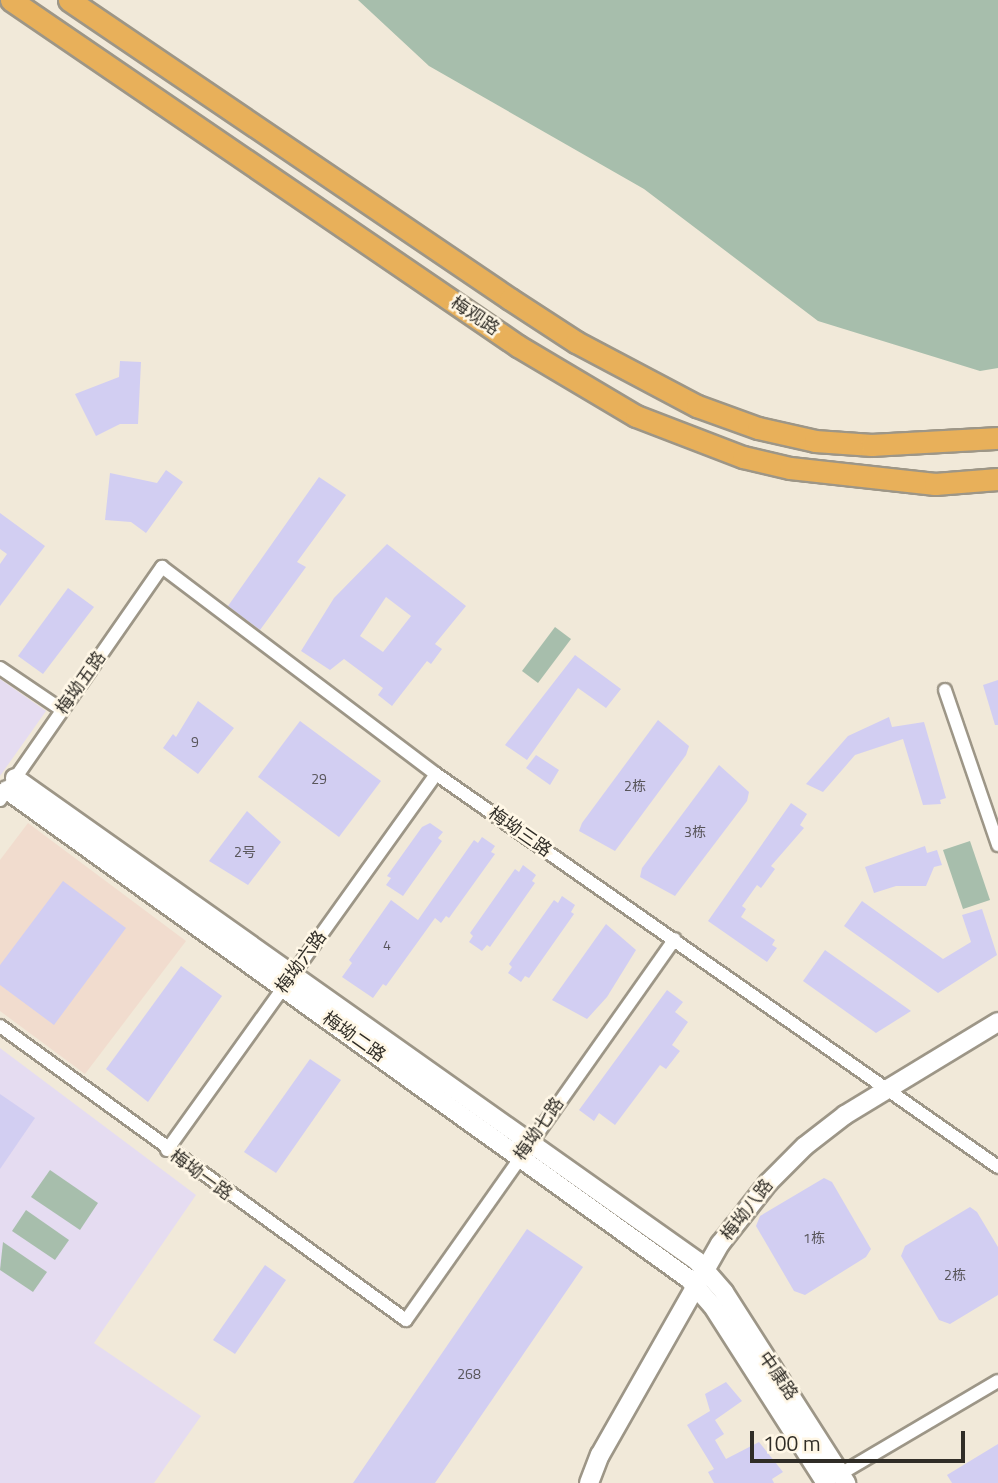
<!DOCTYPE html>
<meta charset="utf-8">
<style>
body{margin:0}
#map{position:relative;width:998px;height:1483px;overflow:hidden;background:#f1e9d9;font-family:"Titillium Web","Noto Sans SC",sans-serif}
div>[style]{position:absolute}
[style*='--x']{left:calc(var(--x)*1px);top:calc(var(--y)*1px);width:calc(var(--w)*1px);rotate:calc(var(--a)*1deg)}
.industrial>*{inset:0;background:#e5dcf1}
.medical>*{inset:0;background:#f1dcce}
.green>*{inset:0;background:#a7beac}
.building>*{inset:0;background:#d2cef2}
.roads{filter:drop-shadow(2px 0 #9d9687) drop-shadow(-2px 0 #9d9687) drop-shadow(0 2px #9d9687) drop-shadow(0 -2px #9d9687)}
.street>*{height:12px;margin:-6px;padding:0 6px;transform-origin:6px;border-radius:6px;background:#fff}
.secondary>*{height:18px;margin:-9px;padding:0 9px;transform-origin:9px;border-radius:9px;background:#fff}
.highway>*{height:21px;margin:-10.5px;padding:0 10.5px;transform-origin:10.5px;border-radius:10.5px;background:#e8b05a}
span{translate:-50% -50%;white-space:nowrap;text-align:center;line-height:1.15;-webkit-text-stroke:5px #fff7e6;paint-order:stroke}
.number-label{font-size:14px;color:#58555a}
.number-label span{-webkit-text-stroke-width:0}
.street-label{font-size:18px;color:#302d27}
.scale{position:absolute;left:750px;top:1431px;width:215px;height:32px;box-sizing:border-box;border:4px solid #302d27;border-top:0;padding-left:9px;font-size:21px;line-height:24px;white-space:nowrap;color:#302d27;-webkit-text-stroke:5px #fff7e6;paint-order:stroke}
</style>
<div id="map">
<div class="industrial">
<div style="clip-path:polygon(0 679px,46px 711px,0 776px)"></div>
<div style="clip-path:polygon(0 1048px,196px 1195px,94px 1343px,201px 1416px,154px 1483px,0 1483px)"></div>
</div>
<div class="medical">
<div style="clip-path:polygon(28px 823px,186px 941px,85px 1074px,0 1011px,0 860px)"></div>
</div>
<div class="green">
<div style="clip-path:polygon(358px 0,998px 0,998px 368px,980px 371px,818px 321px,644px 189px,429px 66px)"></div>
<div style="clip-path:polygon(555px 627px,571px 639px,538px 683px,522px 671px)"></div>
<div style="clip-path:polygon(970px 841px,990px 900px,963px 909px,943px 850px)"></div>
<div style="clip-path:polygon(50px 1170px,98px 1203px,80px 1230px,31px 1197px)"></div>
<div style="clip-path:polygon(26px 1210px,69px 1240px,55px 1260px,12px 1231px)"></div>
<div style="clip-path:polygon(3px 1242px,47px 1272px,33px 1292px,0 1270px)"></div>
</div>
<div class="building">
<div style="clip-path:polygon(120px 361px,141px 362px,138px 424px,120px 424px,96px 436px,75px 394px,119px 377px)"></div>
<div style="clip-path:polygon(166px 470px,183px 482px,146px 533px,131px 522px,105px 520px,110px 473px,157px 483px)"></div>
<div style="clip-path:polygon(319px 477px,346px 495px,297px 562px,306px 567px,260px 630px,228px 606px)"></div>
<div style="clip-path:polygon(0 513px,45px 546px,0 606px,0 564px,7px 554px,0 549px)"></div>
<div style="clip-path:polygon(evenodd,387px 544px,466px 606px,435px 644px,442px 649px,431px 664px,427px 661px,392px 706px,378px 695px,383px 688px,344px 659px,330px 670px,301px 651px,334px 598px,387px 544px,386px 597px,411px 616px,383px 652px,360px 636px,386px 597px)"></div>
<div style="clip-path:polygon(68px 588px,94px 607px,43px 674px,18px 656px)"></div>
<div style="clip-path:polygon(575px 655px,621px 689px,606px 708px,578px 688px,527px 760px,505px 745px)"></div>
<div style="clip-path:polygon(998px 680px,998px 725px,995px 725px,983px 685px)"></div>
<div style="clip-path:polygon(198px 701px,234px 728px,198px 774px,163px 748px,173px 734px,176px 737px)"></div>
<div style="clip-path:polygon(889px 717px,892px 727px,924px 722px,946px 798px,940px 800px,941px 804px,923px 805px,903px 739px,855px 755px,823px 792px,806px 784px,848px 736px)"></div>
<div style="clip-path:polygon(658px 720px,689px 746px,686px 755px,615px 851px,579px 831px,582px 823px)"></div>
<div style="clip-path:polygon(300px 721px,381px 781px,339px 837px,258px 777px)"></div>
<div style="clip-path:polygon(536px 755px,559px 770px,550px 785px,526px 768px)"></div>
<div style="clip-path:polygon(719px 765px,749px 792px,747px 801px,675px 896px,640px 877px,642px 868px)"></div>
<div style="clip-path:polygon(791px 803px,807px 814px,800px 825px,804px 828px,771px 866px,775px 869px,761px 888px,757px 885px,742px 906px,746px 909px,741px 917px,775px 940px,772px 945px,777px 948px,767px 962px,708px 921px)"></div>
<div style="clip-path:polygon(247px 811px,281px 842px,248px 885px,209px 861px)"></div>
<div style="clip-path:polygon(430px 823px,443px 832px,438px 838px,442px 841px,403px 896px,386px 885px,391px 878px,387px 876px,422px 827px)"></div>
<div style="clip-path:polygon(482px 837px,495px 846px,491px 852px,495px 854px,449px 918px,446px 916px,441px 923px,435px 918px,386px 986px,383px 984px,373px 998px,342px 977px,352px 963px,349px 960px,391px 900px,418px 920px,474px 840px,478px 843px)"></div>
<div style="clip-path:polygon(925px 846px,927px 853px,937px 850px,942px 865px,934px 867px,926px 886px,896px 886px,874px 893px,865px 867px)"></div>
<div style="clip-path:polygon(523px 865px,536px 875px,532px 881px,535px 883px,490px 947px,487px 945px,482px 951px,469px 942px,473px 936px,470px 933px,515px 869px,519px 872px)"></div>
<div style="clip-path:polygon(63px 881px,126px 928px,54px 1025px,0 985px,0 965px)"></div>
<div style="clip-path:polygon(562px 896px,575px 905px,571px 912px,574px 914px,529px 978px,525px 976px,521px 982px,508px 973px,512px 967px,509px 964px,554px 900px,558px 903px)"></div>
<div style="clip-path:polygon(862px 901px,943px 959px,971px 942px,962px 915px,982px 909px,997px 955px,938px 993px,844px 926px)"></div>
<div style="clip-path:polygon(606px 924px,636px 950px,607px 997px,587px 1019px,552px 1000px)"></div>
<div style="clip-path:polygon(825px 950px,911px 1011px,876px 1033px,803px 981px)"></div>
<div style="clip-path:polygon(181px 966px,222px 996px,148px 1102px,106px 1069px)"></div>
<div style="clip-path:polygon(667px 990px,683px 1002px,675px 1012px,688px 1022px,672px 1045px,680px 1051px,666px 1069px,660px 1065px,615px 1125px,599px 1113px,594px 1121px,579px 1110px)"></div>
<div style="clip-path:polygon(310px 1059px,341px 1080px,276px 1173px,244px 1152px)"></div>
<div style="clip-path:polygon(0 1094px,35px 1118px,0 1169px)"></div>
<div style="clip-path:polygon(824px 1178px,832px 1182px,871px 1249px,866px 1257px,805px 1295px,794px 1291px,756px 1226px,760px 1216px)"></div>
<div style="clip-path:polygon(970px 1207px,977px 1212px,998px 1247px,998px 1295px,950px 1324px,939px 1320px,901px 1256px,905px 1246px)"></div>
<div style="clip-path:polygon(527px 1229px,583px 1267px,435px 1483px,353px 1483px)"></div>
<div style="clip-path:polygon(265px 1265px,286px 1280px,235px 1354px,213px 1340px)"></div>
<div style="clip-path:polygon(726px 1382px,742px 1401px,715px 1420px,724px 1434px,715px 1440px,726px 1459px,759px 1442px,783px 1472px,772px 1479px,774px 1483px,714px 1483px,708px 1472px,714px 1469px,687px 1425px,710px 1411px,705px 1394px)"></div>
<div style="clip-path:polygon(998px 1444px,998px 1483px,952px 1483px,947px 1475px)"></div>
</div>
<div class="roads">
<div class="street">
<div style="--x:0;--y:668;--w:75;--a:34.1"></div>
<div style="--x:945;--y:690;--w:164;--a:71.1"></div>
<div style="--x:0;--y:800;--w:284;--a:-55.2"></div>
<div style="--x:162;--y:567;--w:343;--a:37.1"></div>
<div style="--x:436;--y:774;--w:686;--a:34.96"></div>
<div style="--x:0;--y:1026;--w:501;--a:35.91"></div>
<div style="--x:406;--y:1320;--w:466;--a:-54.8"></div>
<div style="--x:167;--y:1150;--w:462;--a:-54.4"></div>
<div style="--x:835;--y:1477;--w:189;--a:-30.5"></div>
</div>
<div class="secondary">
<div style="--x:15;--y:778;--w:836;--a:35.31"></div>
<div style="--x:697;--y:1261;--w:41;--a:48.9"></div>
<div style="--x:724;--y:1292;--w:227;--a:57.4"></div>
<div style="--x:7;--y:790;--w:839;--a:35.64"></div>
<div style="--x:689;--y:1279;--w:35;--a:49"></div>
<div style="--x:712;--y:1305;--w:211;--a:57.4"></div>
<div style="--x:589;--y:1483;--w:30;--a:-69"></div>
<div style="--x:600;--y:1455;--w:243;--a:-60.4"></div>
<div style="--x:720;--y:1244;--w:78;--a:-51.8"></div>
<div style="--x:768;--y:1183;--w:52;--a:-45"></div>
<div style="--x:805;--y:1146;--w:51;--a:-37.8"></div>
<div style="--x:845;--y:1115;--w:179;--a:-31.3"></div>
</div>
<div class="highway">
<div style="--x:11;--y:0;--w:614;--a:34.31"></div>
<div style="--x:518;--y:346;--w:137;--a:30.7"></div>
<div style="--x:636;--y:416;--w:115;--a:21"></div>
<div style="--x:743;--y:457;--w:48;--a:13.2"></div>
<div style="--x:790;--y:468;--w:146;--a:6.3"></div>
<div style="--x:935;--y:484;--w:63;--a:-4.5"></div>
<div style="--x:69;--y:0;--w:533;--a:34.14"></div>
<div style="--x:510;--y:299;--w:79;--a:33.1"></div>
<div style="--x:576;--y:342;--w:137;--a:27.9"></div>
<div style="--x:697;--y:406;--w:65;--a:19.8"></div>
<div style="--x:758;--y:428;--w:58;--a:12.8"></div>
<div style="--x:815;--y:441;--w:57;--a:4"></div>
<div style="--x:872;--y:445;--w:126;--a:-3.2"></div>
</div>
</div>
<div class="number-label">
<span style="left:195px;top:742px">9</span>
<span style="left:319px;top:779px">29</span>
<span style="left:635px;top:786px">2栋</span>
<span style="left:695px;top:832px">3栋</span>
<span style="left:245px;top:852px">2号</span>
<span style="left:387px;top:945px">4</span>
<span style="left:814px;top:1238px">1栋</span>
<span style="left:955px;top:1275px">2栋</span>
<span style="left:469px;top:1374px">268</span>
</div>
<div class="street-label">
<span style="left:475px;top:316px;rotate:34deg">梅观路</span>
<span style="left:81px;top:683px;rotate:-55deg">梅坳五路</span>
<span style="left:520px;top:832px;rotate:35deg">梅坳三路</span>
<span style="left:301px;top:962px;rotate:-54deg">梅坳六路</span>
<span style="left:354px;top:1037px;rotate:35deg">梅坳二路</span>
<span style="left:539px;top:1129px;rotate:-55deg">梅坳七路</span>
<span style="left:201px;top:1175px;rotate:36deg">梅坳一路</span>
<span style="left:747px;top:1210px;rotate:-52deg">梅坳八路</span>
<span style="left:778px;top:1376px;rotate:55deg">中康路</span>
</div>
<div class="scale">100 m</div>
</div>
